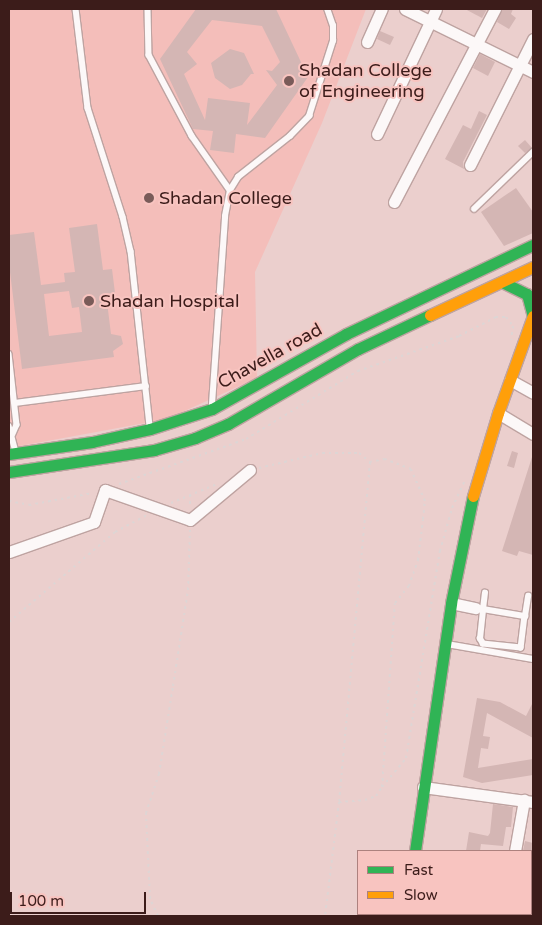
<!DOCTYPE html>
<style>
body{margin:0}
#map{position:relative;width:542px;height:925px;overflow:hidden;background:#ebcfcd;font-family:"Varela Round",sans-serif}
div>[style]{position:absolute}
[style*='--x']{left:calc(var(--x)*1px);top:calc(var(--y)*1px);width:calc(var(--w)*1px);rotate:calc(var(--a)*1deg)}
.built>*{inset:0;background:#f4beba}
.green>*{inset:0;background:#b3cba5}
.building>*{inset:0;background:#d4b6b4}
.path>*{height:2px;margin-top:-1px;transform-origin:0;background:repeating-linear-gradient(90deg,#ded5d4 0 2.5px,transparent 0 6.5px)}
.roads{filter:drop-shadow(1px 0 #bea3a1) drop-shadow(-1px 0 #bea3a1) drop-shadow(0 1px #bea3a1) drop-shadow(0 -1px #bea3a1)}
.lane>*{height:5.5px;margin:-2.75px;padding:0 2.75px;transform-origin:2.75px;border-radius:2.75px;background:#fcf8f8}
.street>*{height:11px;margin:-5.5px;padding:0 5.5px;transform-origin:5.5px;border-radius:5.5px;background:#fcf8f8}
.fast>*{height:11px;margin:-5.5px;padding:0 5.5px;transform-origin:5.5px;border-radius:5.5px;background:#30b455}
.slow>*{height:11px;margin:-5.5px;padding:0 5.5px;transform-origin:5.5px;border-radius:5.5px;background:#ff9f0a}
.dots>*{width:14px;height:14px;translate:-50% -50%;box-sizing:border-box;border:2px solid #f8c4c0;border-radius:50%}
span{translate:-50% -50%;white-space:nowrap;text-align:center;line-height:1.15;-webkit-text-stroke:4px #f8c4c0;paint-order:stroke}
.poi-label{font-size:18px;color:#3c1c1a}
.left{translate:0 -50%;text-align:left}
.street-label{font-size:18px;color:#3c1c1a}
.frame{position:absolute;inset:0;border:10px solid #3c1c1a;pointer-events:none}
.legend{position:absolute;left:357px;top:850px;width:175px;height:65px;box-sizing:border-box;background:#f8c4c0;border:1px solid #ad817e;margin:0;padding:6px 9px;list-style:none;font-size:15px;color:#3c1c1a}
.legend li{display:flex;align-items:center;gap:10px;height:25px}
.legend b{width:25px;border:1px solid #ad817e}
.scale{position:absolute;left:10px;top:892px;width:136px;height:22px;box-sizing:border-box;border:2px solid #3c1c1a;border-top:0;padding-left:6px;font-size:15px;line-height:18px;white-space:nowrap;color:#3c1c1a;-webkit-text-stroke:4px #f8c4c0;paint-order:stroke}
</style>
<div id="map">
<div class="built">
<div style="clip-path:polygon(9px 9px,366px 9px,322px 123px,255px 272px,257px 378px,167px 419px,9px 448px)"></div>
</div>
<div class="green">
<div style="clip-path:polygon(531px 887px,533px 916px,411px 916px,531px 914px)"></div>
</div>
<div class="building">
<div style="clip-path:polygon(evenodd,196px 9px,276px 9px,308px 77px,265px 138px,236px 134px,234px 153px,210px 150px,213px 131px,193px 129px,160px 59px,196px 9px,212px 20px,262px 26px,280px 62px,272px 71px,266px 70px,277px 85px,247px 125px,250px 103px,208px 98px,205px 120px,184px 74px,197px 64px,187px 52px,212px 20px)"></div>
<div style="clip-path:polygon(465px 9px,487px 9px,482px 18px)"></div>
<div style="clip-path:polygon(502px 9px,513px 9px,511px 14px,516px 18px,509px 29px,497px 22px)"></div>
<div style="clip-path:polygon(380px 31px,394px 37px,390px 45px,377px 39px)"></div>
<div style="clip-path:polygon(230px 49px,244px 53px,254px 74px,251px 74px,242px 85px,230px 89px,215px 78px,211px 63px)"></div>
<div style="clip-path:polygon(480px 54px,495px 62px,488px 76px,473px 68px)"></div>
<div style="clip-path:polygon(479px 111px,487px 115px,463px 162px,464px 169px,445px 159px,463px 125px,471px 129px)"></div>
<div style="clip-path:polygon(525px 140px,532px 148px,525px 153px,518px 146px)"></div>
<div style="clip-path:polygon(516px 188px,533px 212px,533px 233px,504px 246px,481px 212px)"></div>
<div style="clip-path:polygon(evenodd,97px 224px,103px 270px,112px 269px,115px 293px,106px 294px,111px 334px,121px 336px,123px 344px,113px 351px,114px 357px,22px 369px,9px 264px,9px 235px,34px 232px,41px 285px,65px 282px,64px 273px,75px 272px,69px 228px,97px 224px,69px 291px,72px 308px,79px 307px,82px 332px,49px 336px,44px 294px,69px 291px)"></div>
<div style="clip-path:polygon(512px 451px,518px 453px,514px 468px,507px 466px)"></div>
<div style="clip-path:polygon(532px 457px,533px 555px,519px 551px,517px 556px,502px 551px)"></div>
<div style="clip-path:polygon(477px 698px,500px 702px,526px 716px,533px 702px,533px 738px,487px 713px,483px 736px,490px 737px,488px 749px,481px 748px,478px 768px,533px 759px,533px 775px,482px 783px,463px 777px)"></div>
<div style="clip-path:polygon(493px 804px,513px 807px,511px 827px,506px 827px,503px 846px,481px 844px,480px 851px,466px 851px,469px 832px,488px 836px,490px 833px)"></div>
<div style="clip-path:polygon(525px 841px,533px 843px,533px 851px,523px 851px)"></div>
</div>
<div class="path">
<div style="--x:259;--y:468;--w:65;--a:-13.4"></div>
<div style="--x:322;--y:453;--w:37;--a:0"></div>
<div style="--x:359;--y:453;--w:14;--a:39"></div>
<div style="--x:370;--y:462;--w:341;--a:95.2"></div>
<div style="--x:339;--y:802;--w:115;--a:97"></div>
<div style="--x:119;--y:484;--w:135;--a:-19.5"></div>
<div style="--x:246;--y:439;--w:131;--a:-31.3"></div>
<div style="--x:358;--y:371;--w:107;--a:-19.1"></div>
<div style="--x:459;--y:336;--w:42;--a:-27.2"></div>
<div style="--x:496;--y:317;--w:10;--a:0"></div>
<div style="--x:506;--y:317;--w:11;--a:52"></div>
<div style="--x:513;--y:326;--w:14;--a:98"></div>
<div style="--x:190;--y:495;--w:13;--a:90"></div>
<div style="--x:9;--y:501;--w:20;--a:11"></div>
<div style="--x:29;--y:505;--w:65;--a:-10.6"></div>
<div style="--x:171;--y:503;--w:50;--a:-22.4"></div>
<div style="--x:9;--y:622;--w:139;--a:-40.3"></div>
<div style="--x:115;--y:532;--w:36;--a:-28"></div>
<div style="--x:382;--y:787;--w:38;--a:-50"></div>
<div style="--x:406;--y:758;--w:210;--a:-80.7"></div>
<div style="--x:440;--y:551;--w:45;--a:-74.4"></div>
<div style="--x:452;--y:508;--w:29;--a:-65"></div>
<div style="--x:339;--y:802;--w:26;--a:-4"></div>
<div style="--x:365;--y:800;--w:12;--a:-20"></div>
<div style="--x:376;--y:796;--w:11;--a:-56"></div>
<div style="--x:382;--y:787;--w:184;--a:-86"></div>
<div style="--x:395;--y:603;--w:22;--a:-51"></div>
<div style="--x:409;--y:586;--w:28;--a:-71"></div>
<div style="--x:418;--y:560;--w:41;--a:-83"></div>
<div style="--x:423;--y:519;--w:18;--a:-84"></div>
<div style="--x:425;--y:501;--w:35;--a:-114"></div>
<div style="--x:411;--y:469;--w:28;--a:-159"></div>
<div style="--x:385;--y:459;--w:15;--a:169"></div>
<div style="--x:158;--y:916;--w:19;--a:-115"></div>
<div style="--x:150;--y:899;--w:86;--a:-92.7"></div>
<div style="--x:146;--y:813;--w:41;--a:-71.6"></div>
<div style="--x:159;--y:774;--w:89;--a:-81"></div>
<div style="--x:173;--y:686;--w:97;--a:-81.1"></div>
<div style="--x:188;--y:590;--w:60;--a:-88.1"></div>
</div>
<div class="roads">
<div class="lane">
<div style="--x:76;--y:9;--w:100;--a:83.1"></div>
<div style="--x:88;--y:108;--w:114;--a:72.2"></div>
<div style="--x:123;--y:217;--w:35;--a:77"></div>
<div style="--x:131;--y:251;--w:176;--a:83.8"></div>
<div style="--x:148;--y:9;--w:46;--a:88.8"></div>
<div style="--x:149;--y:55;--w:92;--a:62"></div>
<div style="--x:192;--y:136;--w:66;--a:54.9"></div>
<div style="--x:474;--y:209;--w:82;--a:-44"></div>
<div style="--x:9;--y:354;--w:71;--a:83.6"></div>
<div style="--x:17;--y:425;--w:10;--a:114"></div>
<div style="--x:15;--y:403;--w:132;--a:-7.4"></div>
<div style="--x:212;--y:404;--w:188;--a:-86"></div>
<div style="--x:225;--y:216;--w:26;--a:-79"></div>
<div style="--x:230;--y:190;--w:15;--a:-58"></div>
<div style="--x:238;--y:177;--w:66;--a:-38.3"></div>
<div style="--x:290;--y:136;--w:28;--a:-46"></div>
<div style="--x:309;--y:116;--w:79;--a:-72.3"></div>
<div style="--x:333;--y:41;--w:15;--a:-90"></div>
<div style="--x:333;--y:26;--w:18;--a:-109"></div>
<div style="--x:9;--y:426;--w:24;--a:75"></div>
<div style="--x:480;--y:608;--w:3;--a:18"></div>
<div style="--x:483;--y:609;--w:16;--a:-83"></div>
<div style="--x:483;--y:609;--w:43;--a:9.5"></div>
<div style="--x:525;--y:616;--w:32;--a:97"></div>
<div style="--x:521;--y:648;--w:38;--a:-174"></div>
<div style="--x:483;--y:644;--w:6;--a:-121"></div>
<div style="--x:480;--y:639;--w:30;--a:-84"></div>
<div style="--x:525;--y:616;--w:20;--a:-81"></div>
<div style="--x:447;--y:644;--w:87;--a:9.9"></div>
</div>
<div class="street">
<div style="--x:405;--y:9;--w:143;--a:26.2"></div>
<div style="--x:367;--y:42;--w:36;--a:-66"></div>
<div style="--x:377;--y:134;--w:138;--a:-64.7"></div>
<div style="--x:470;--y:165;--w:141;--a:-63.4"></div>
<div style="--x:394;--y:202;--w:218;--a:-62.4"></div>
<div style="--x:510;--y:380;--w:26;--a:29"></div>
<div style="--x:498;--y:413;--w:41;--a:31"></div>
<div style="--x:9;--y:552;--w:90;--a:-19.4"></div>
<div style="--x:94;--y:522;--w:34;--a:-71"></div>
<div style="--x:105;--y:490;--w:90;--a:19.4"></div>
<div style="--x:190;--y:520;--w:78;--a:-39.8"></div>
<div style="--x:451;--y:603;--w:25;--a:12"></div>
<div style="--x:423;--y:787;--w:111;--a:7.8"></div>
<div style="--x:515;--y:851;--w:52;--a:-80"></div>
<div style="--x:531;--y:889;--w:2;--a:27"></div>
</div>
<div class="fast">
<div style="--x:504;--y:283;--w:25;--a:26"></div>
<div style="--x:527;--y:294;--w:23;--a:75"></div>
<div style="--x:9;--y:454;--w:84;--a:-8.2"></div>
<div style="--x:92;--y:442;--w:59;--a:-12.6"></div>
<div style="--x:150;--y:429;--w:65;--a:-17.9"></div>
<div style="--x:212;--y:409;--w:154;--a:-29.2"></div>
<div style="--x:346;--y:334;--w:207;--a:-25.5"></div>
<div style="--x:9;--y:472;--w:147;--a:-8.6"></div>
<div style="--x:154;--y:450;--w:43;--a:-16.3"></div>
<div style="--x:195;--y:438;--w:36;--a:-23"></div>
<div style="--x:228;--y:424;--w:150;--a:-30"></div>
<div style="--x:358;--y:349;--w:80;--a:-25.3"></div>
<div style="--x:415;--y:851;--w:251;--a:-81.7"></div>
<div style="--x:451;--y:603;--w:109;--a:-78.4"></div>
<div style="--x:408;--y:916;--w:2;--a:-63"></div>
</div>
<div class="slow">
<div style="--x:430;--y:315;--w:114;--a:-25"></div>
<div style="--x:473;--y:496;--w:87;--a:-73.2"></div>
<div style="--x:498;--y:413;--w:103;--a:-70.2"></div>
</div>
</div>
<div class="dots">
<div style="left:289px;top:81px;background:#795b59"></div>
<div style="left:149px;top:198px;background:#795b59"></div>
<div style="left:89px;top:301px;background:#795b59"></div>
</div>
<div class="poi-label">
<span class="left" style="left:299px;top:81px">Shadan College<br>of Engineering</span>
<span class="left" style="left:159px;top:198px">Shadan College</span>
<span class="left" style="left:100px;top:301px">Shadan Hospital</span>
</div>
<div class="street-label">
<span style="left:270px;top:356px;rotate:-29deg">Chavella road</span>
</div>
<div class="frame"></div>
<ul class="legend">
<li><b style="height:6px;background:#30b455"></b>Fast</li>
<li><b style="height:6px;background:#ff9f0a"></b>Slow</li>
</ul>
<div class="scale">100 m</div>
</div>
